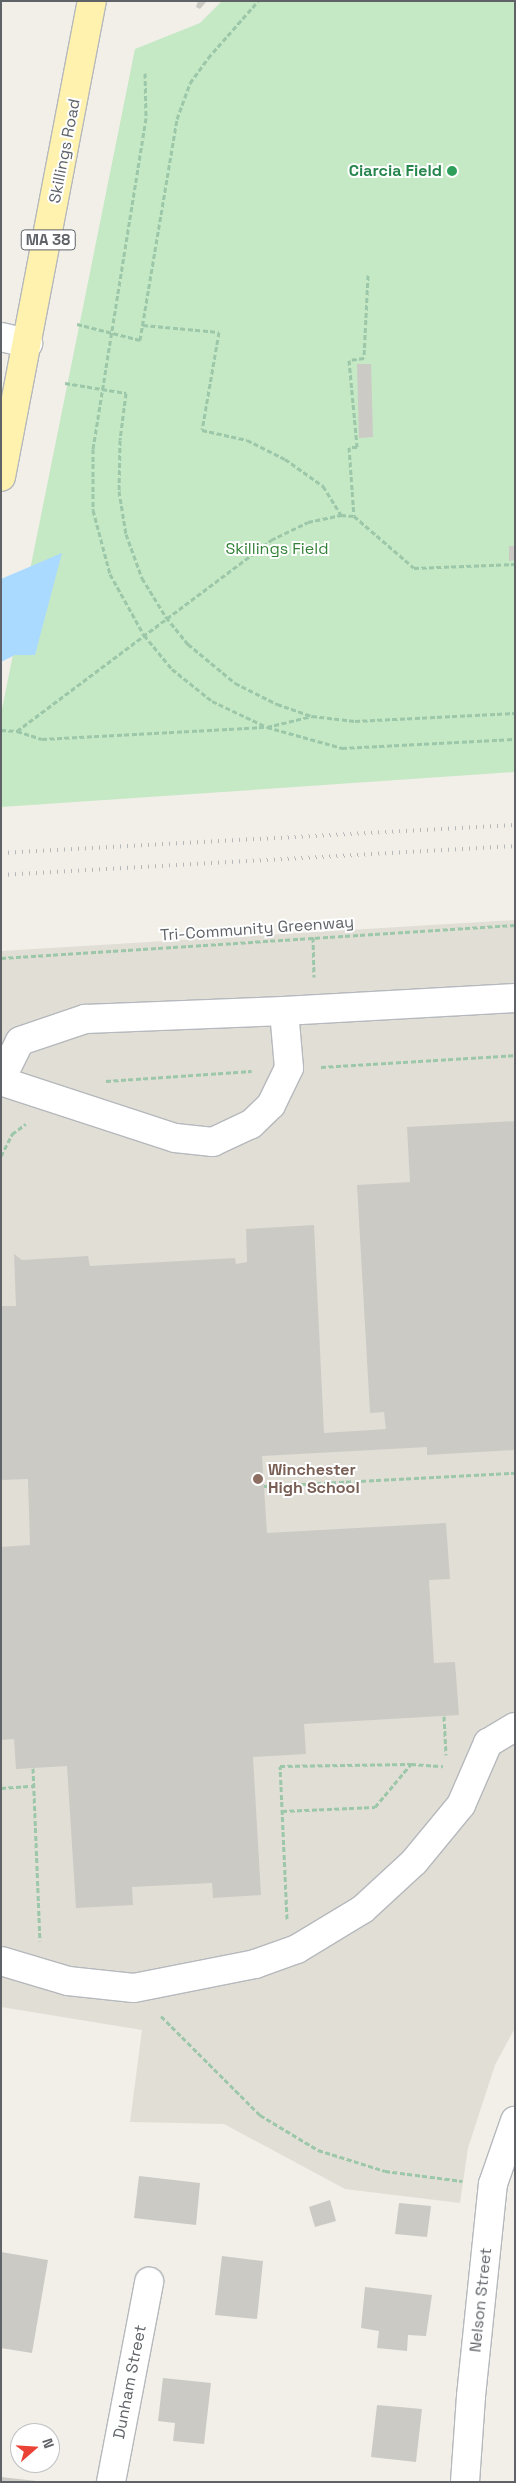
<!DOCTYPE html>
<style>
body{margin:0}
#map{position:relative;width:516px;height:2483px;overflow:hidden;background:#f1efe8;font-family:"Space Grotesk",sans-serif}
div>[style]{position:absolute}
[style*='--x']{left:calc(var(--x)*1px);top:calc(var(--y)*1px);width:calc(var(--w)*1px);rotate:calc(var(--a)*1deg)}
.education>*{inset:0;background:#e1ded6}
.green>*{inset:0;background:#c5e8c5}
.water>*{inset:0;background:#aadaff}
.building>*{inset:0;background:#cccac5}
.path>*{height:3px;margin-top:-1.5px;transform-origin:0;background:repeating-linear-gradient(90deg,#9cc7a9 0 5px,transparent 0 7.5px)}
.roads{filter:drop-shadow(1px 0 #b5b8bc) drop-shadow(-1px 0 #b5b8bc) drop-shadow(0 1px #b5b8bc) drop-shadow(0 -1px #b5b8bc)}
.minor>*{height:28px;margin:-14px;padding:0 14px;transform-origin:14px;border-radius:14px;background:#fff}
.major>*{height:28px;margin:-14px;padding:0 14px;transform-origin:14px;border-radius:14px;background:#fff2af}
.rail>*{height:4px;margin-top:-2px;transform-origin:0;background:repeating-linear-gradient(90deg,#b6b7b8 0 1px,transparent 0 7px)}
.dots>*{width:14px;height:14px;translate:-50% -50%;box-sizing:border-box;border:2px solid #fff;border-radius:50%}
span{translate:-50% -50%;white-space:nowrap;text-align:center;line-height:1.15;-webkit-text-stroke:4px #fff;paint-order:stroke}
.shield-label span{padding:1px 4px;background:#fff;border:1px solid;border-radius:4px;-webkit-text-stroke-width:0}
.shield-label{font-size:15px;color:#5f6368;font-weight:700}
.street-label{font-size:16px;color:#5f6368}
.leisure-label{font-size:16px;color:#27864d;font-weight:700}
.right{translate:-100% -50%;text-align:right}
.park-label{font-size:16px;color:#348238}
.education-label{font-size:16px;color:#785e54;font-weight:700}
.left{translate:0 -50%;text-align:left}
.frame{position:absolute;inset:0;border:2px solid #5f6368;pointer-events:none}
.north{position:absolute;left:10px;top:2423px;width:50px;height:50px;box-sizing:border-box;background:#fff;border:1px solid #bfc1c3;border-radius:50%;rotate:71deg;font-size:14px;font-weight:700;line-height:20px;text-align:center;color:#5f6368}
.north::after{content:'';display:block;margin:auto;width:18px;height:22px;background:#ea4335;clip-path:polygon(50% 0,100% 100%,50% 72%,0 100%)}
</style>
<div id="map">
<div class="education">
<div style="clip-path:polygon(515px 920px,515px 2028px,495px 2065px,468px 2148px,460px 2203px,345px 2189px,224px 2124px,130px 2122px,142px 2030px,1px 2007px,1px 951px)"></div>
</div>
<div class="green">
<div style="clip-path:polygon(222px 1px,515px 1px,515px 772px,1px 807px,1px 714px,135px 49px,200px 23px)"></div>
</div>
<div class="water">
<div style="clip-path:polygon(62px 553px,35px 655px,15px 655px,1px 662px,1px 579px)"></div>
</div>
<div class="building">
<div style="clip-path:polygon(198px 1px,207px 1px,200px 9px,196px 7px)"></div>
<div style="clip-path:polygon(357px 364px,371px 364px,373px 437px,359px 438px)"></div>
<div style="clip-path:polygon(509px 546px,515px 546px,515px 560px,509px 561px)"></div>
<div style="clip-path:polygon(515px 1121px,515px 1450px,427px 1455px,427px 1447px,262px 1456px,267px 1533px,446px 1523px,450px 1579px,429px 1580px,434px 1663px,455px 1662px,459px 1715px,304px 1724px,306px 1754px,253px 1757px,261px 1895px,213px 1898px,212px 1883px,132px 1887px,133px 1905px,76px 1908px,67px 1766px,16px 1769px,14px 1739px,1px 1740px,1px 1547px,30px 1545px,28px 1479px,1px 1480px,1px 1306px,16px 1306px,14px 1254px,22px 1260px,88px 1256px,90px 1266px,235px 1258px,236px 1264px,247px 1262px,246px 1229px,314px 1225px,324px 1433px,386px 1429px,384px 1412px,370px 1413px,357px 1185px,410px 1182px,407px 1127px)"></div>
<div style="clip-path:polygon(139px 2176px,200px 2183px,196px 2225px,134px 2218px)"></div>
<div style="clip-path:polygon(330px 2200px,336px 2221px,315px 2227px,309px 2207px)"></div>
<div style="clip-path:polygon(399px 2203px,431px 2206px,427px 2237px,395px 2234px)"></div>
<div style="clip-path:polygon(1px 2252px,48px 2260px,32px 2353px,1px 2348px)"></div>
<div style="clip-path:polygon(222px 2256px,263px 2261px,257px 2319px,215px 2315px)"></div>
<div style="clip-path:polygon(365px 2287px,432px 2295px,426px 2336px,408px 2335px,407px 2351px,377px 2348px,379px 2331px,361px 2328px)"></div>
<div style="clip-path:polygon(163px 2378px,211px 2383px,204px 2444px,173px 2441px,175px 2423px,158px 2421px)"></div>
<div style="clip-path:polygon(377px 2405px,422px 2409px,416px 2462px,371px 2457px)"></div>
<div style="clip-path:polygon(1px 2477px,36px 2481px,35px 2482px,1px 2482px)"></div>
</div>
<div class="path">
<div style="--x:145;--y:73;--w:45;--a:88.7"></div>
<div style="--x:146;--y:118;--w:335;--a:99.1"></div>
<div style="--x:93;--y:449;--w:61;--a:90"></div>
<div style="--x:93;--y:510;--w:66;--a:75.1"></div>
<div style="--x:110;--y:574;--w:70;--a:60.9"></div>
<div style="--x:144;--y:635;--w:44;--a:50.5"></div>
<div style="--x:172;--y:669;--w:51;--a:38.7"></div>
<div style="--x:212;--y:701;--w:61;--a:25.3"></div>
<div style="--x:267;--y:727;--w:78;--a:15.6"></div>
<div style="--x:342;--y:748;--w:173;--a:-3"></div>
<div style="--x:368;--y:275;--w:83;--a:92.8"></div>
<div style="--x:364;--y:358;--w:15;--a:172"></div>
<div style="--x:349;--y:360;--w:87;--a:84.7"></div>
<div style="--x:357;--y:447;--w:8;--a:180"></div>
<div style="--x:349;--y:447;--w:69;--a:85.9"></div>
<div style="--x:354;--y:516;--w:79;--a:40.9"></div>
<div style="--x:414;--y:568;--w:101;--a:-2.3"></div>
<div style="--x:77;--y:324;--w:65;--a:14.3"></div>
<div style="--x:140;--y:340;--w:224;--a:-80.5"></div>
<div style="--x:177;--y:119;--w:38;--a:-70"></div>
<div style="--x:190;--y:83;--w:31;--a:-54"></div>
<div style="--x:208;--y:58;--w:76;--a:-48.7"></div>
<div style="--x:143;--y:325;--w:76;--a:5.3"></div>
<div style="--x:219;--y:332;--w:99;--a:99.8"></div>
<div style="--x:202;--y:430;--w:46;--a:12.5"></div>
<div style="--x:247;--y:440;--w:42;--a:26.6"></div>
<div style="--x:285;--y:459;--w:47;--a:35.4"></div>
<div style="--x:323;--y:486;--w:34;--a:58"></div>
<div style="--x:65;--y:383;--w:62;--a:9.3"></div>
<div style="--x:126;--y:393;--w:47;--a:97.3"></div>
<div style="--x:120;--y:440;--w:51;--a:91.1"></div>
<div style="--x:119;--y:491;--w:44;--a:80.8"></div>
<div style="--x:126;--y:534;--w:47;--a:70"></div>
<div style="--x:142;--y:578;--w:46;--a:58.4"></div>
<div style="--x:166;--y:617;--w:35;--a:51"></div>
<div style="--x:188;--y:644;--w:61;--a:39.7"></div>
<div style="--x:235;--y:683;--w:47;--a:26.6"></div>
<div style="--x:277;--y:704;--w:37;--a:19"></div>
<div style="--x:312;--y:716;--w:43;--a:6.6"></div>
<div style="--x:355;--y:721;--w:160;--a:-2.9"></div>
<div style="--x:1;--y:730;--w:16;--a:4"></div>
<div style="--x:17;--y:731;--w:318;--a:-36.9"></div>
<div style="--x:271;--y:540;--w:41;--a:-25.9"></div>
<div style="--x:308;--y:522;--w:34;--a:-12"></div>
<div style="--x:341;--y:515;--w:13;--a:4"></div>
<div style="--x:17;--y:731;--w:26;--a:18"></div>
<div style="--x:42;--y:739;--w:225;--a:-3.1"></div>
<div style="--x:267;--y:727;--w:46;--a:-13.7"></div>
<div style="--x:313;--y:937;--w:40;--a:88.6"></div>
<div style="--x:1;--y:958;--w:515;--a:-3.67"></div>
<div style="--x:321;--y:1067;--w:194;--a:-3.5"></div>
<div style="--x:106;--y:1081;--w:146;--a:-3.9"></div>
<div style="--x:1;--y:1156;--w:25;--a:-63"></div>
<div style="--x:12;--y:1134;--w:17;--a:-36"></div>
<div style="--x:264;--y:1486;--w:251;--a:-3"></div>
<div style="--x:444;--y:1716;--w:39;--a:87"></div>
<div style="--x:33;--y:1768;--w:173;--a:87.7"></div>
<div style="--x:1;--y:1788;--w:32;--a:-4"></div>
<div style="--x:282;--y:1811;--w:93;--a:-2.5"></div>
<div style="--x:375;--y:1807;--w:56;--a:-50.1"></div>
<div style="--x:287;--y:1919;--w:153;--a:-92.6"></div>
<div style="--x:280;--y:1766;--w:131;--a:-0.9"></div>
<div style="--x:411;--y:1764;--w:32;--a:4"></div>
<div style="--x:161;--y:2016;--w:140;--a:45"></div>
<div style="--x:260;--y:2115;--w:68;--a:31.1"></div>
<div style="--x:318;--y:2150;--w:70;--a:17.4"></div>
<div style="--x:385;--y:2171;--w:78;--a:7.4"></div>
</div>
<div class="roads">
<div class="minor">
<div style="--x:1;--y:337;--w:28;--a:13"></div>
<div style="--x:284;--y:1011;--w:231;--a:-3.2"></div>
<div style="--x:1;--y:1079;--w:42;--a:-63.4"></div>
<div style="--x:20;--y:1041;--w:69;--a:-18.7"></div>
<div style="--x:85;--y:1019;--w:199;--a:-2.3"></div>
<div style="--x:284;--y:1011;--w:57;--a:85"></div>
<div style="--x:289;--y:1068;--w:41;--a:115.9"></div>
<div style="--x:271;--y:1105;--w:28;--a:136"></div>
<div style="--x:251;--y:1124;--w:42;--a:154.7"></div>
<div style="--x:213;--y:1142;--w:38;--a:-174"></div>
<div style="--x:175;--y:1138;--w:183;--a:-161.9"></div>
<div style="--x:1;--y:1961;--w:70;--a:16.6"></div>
<div style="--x:68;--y:1981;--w:66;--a:6.1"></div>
<div style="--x:134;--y:1988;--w:123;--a:-11.2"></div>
<div style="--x:255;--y:1964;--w:45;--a:-19.7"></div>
<div style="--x:297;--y:1949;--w:77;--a:-31.2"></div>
<div style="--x:363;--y:1909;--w:69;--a:-42.7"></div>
<div style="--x:414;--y:1862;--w:74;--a:-50.5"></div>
<div style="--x:461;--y:1805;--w:68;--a:-66.5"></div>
<div style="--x:488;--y:1743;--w:31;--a:-31"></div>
<div style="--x:111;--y:2482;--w:204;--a:-79.2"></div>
<div style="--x:465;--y:2482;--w:86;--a:-86"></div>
<div style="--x:471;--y:2396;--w:213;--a:-84.1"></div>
<div style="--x:493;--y:2184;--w:67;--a:-70.8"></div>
</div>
<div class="major">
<div style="--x:1;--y:477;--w:485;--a:-79.2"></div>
</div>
</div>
<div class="rail">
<div style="--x:1;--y:853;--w:515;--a:-3.12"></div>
<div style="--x:1;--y:875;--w:515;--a:-3.23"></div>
</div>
<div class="dots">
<div style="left:452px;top:171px;background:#2e9e5b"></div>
<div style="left:258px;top:1479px;background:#8d6e63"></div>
</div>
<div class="shield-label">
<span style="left:48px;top:240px">MA 38</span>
</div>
<div class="street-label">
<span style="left:65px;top:151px;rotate:-79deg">Skillings Road</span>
<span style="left:257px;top:929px;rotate:-4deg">Tri-Community Greenway</span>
<span style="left:481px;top:2300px;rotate:-84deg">Nelson Street</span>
<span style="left:130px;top:2382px;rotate:-79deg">Dunham Street</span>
</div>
<div class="leisure-label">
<span class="right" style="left:442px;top:171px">Ciarcia Field</span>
</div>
<div class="park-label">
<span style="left:277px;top:549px">Skillings Field</span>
</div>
<div class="education-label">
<span class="left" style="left:268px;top:1479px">Winchester<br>High School</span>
</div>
<div class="frame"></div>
<div class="north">N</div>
</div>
